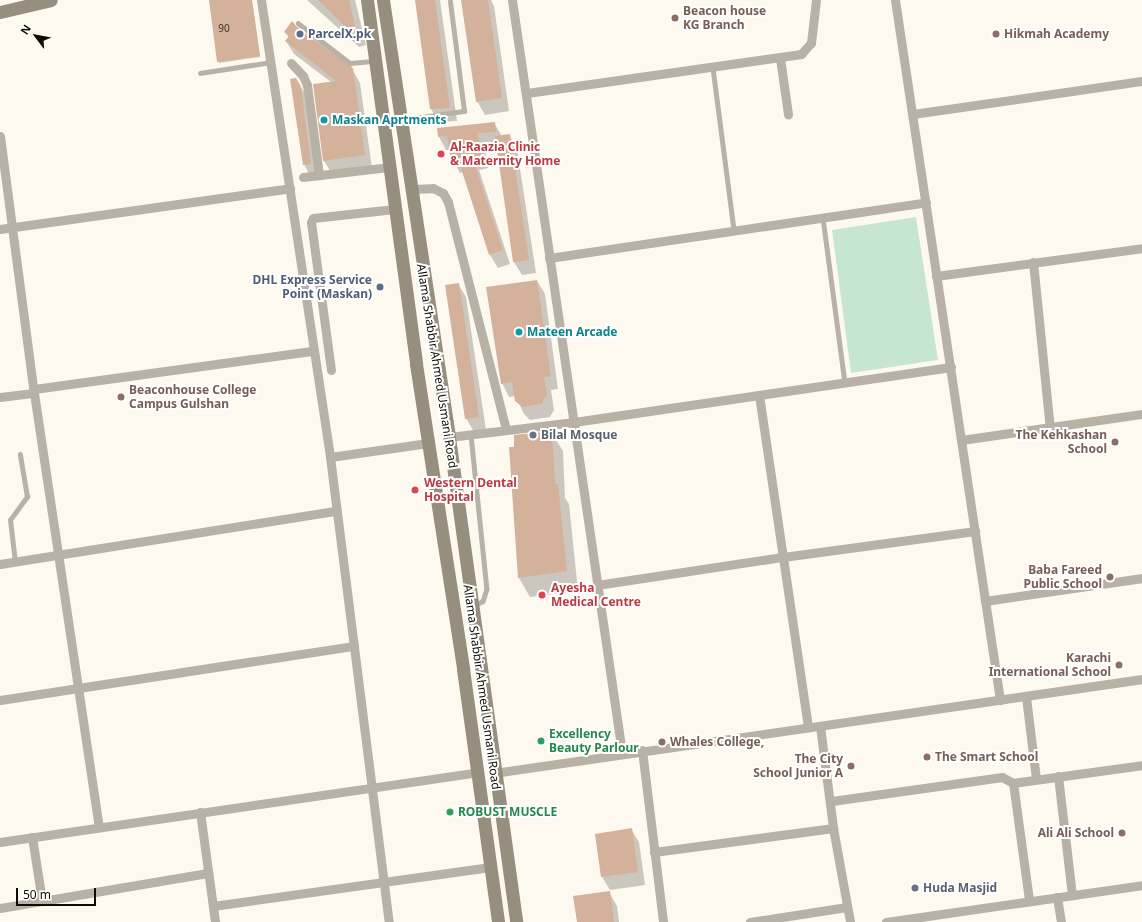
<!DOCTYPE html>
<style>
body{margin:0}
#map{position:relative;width:1142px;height:922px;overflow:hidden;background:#fef9ef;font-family:"Noto Sans",sans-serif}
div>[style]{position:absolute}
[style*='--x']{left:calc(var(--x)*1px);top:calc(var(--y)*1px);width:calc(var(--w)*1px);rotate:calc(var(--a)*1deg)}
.green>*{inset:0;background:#c6e6d1}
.shadow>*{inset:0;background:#0003}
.building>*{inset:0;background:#d4b19b}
.service>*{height:4.5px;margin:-2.25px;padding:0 2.25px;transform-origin:2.25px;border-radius:2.25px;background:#b7b1a6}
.minor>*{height:9px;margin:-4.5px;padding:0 4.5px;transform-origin:4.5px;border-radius:4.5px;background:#b7b1a6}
.secondary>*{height:13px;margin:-6.5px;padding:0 6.5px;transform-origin:6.5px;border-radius:6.5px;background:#968e7e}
.dots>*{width:11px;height:11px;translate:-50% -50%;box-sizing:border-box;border:2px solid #fff;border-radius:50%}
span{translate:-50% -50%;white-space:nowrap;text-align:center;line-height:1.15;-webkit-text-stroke:4px #fff;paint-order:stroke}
.number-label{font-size:10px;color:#41352a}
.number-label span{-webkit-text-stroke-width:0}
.education-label{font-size:12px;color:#785e54;font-weight:700}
.left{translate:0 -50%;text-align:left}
.right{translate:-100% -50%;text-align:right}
.service-label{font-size:12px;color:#4e5e75;font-weight:700}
.culture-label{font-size:12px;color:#0d838f;font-weight:700}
.health-label{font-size:12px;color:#be3a42;font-weight:700}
.street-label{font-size:12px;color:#100c05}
.worship-label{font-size:12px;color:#5b616d;font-weight:700}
.leisure-label{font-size:12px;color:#27864d;font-weight:700}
.north{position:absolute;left:16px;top:16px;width:40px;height:40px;-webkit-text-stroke:3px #fff;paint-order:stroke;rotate:302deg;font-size:11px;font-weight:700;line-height:16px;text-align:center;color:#100c05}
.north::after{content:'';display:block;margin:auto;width:14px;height:18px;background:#100c05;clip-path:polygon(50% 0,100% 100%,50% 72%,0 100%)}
.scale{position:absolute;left:16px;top:888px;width:80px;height:18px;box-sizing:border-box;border:2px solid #100c05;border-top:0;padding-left:5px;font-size:12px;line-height:14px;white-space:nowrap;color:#100c05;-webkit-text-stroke:3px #fff;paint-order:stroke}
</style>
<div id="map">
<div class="green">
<div style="clip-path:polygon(916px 217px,938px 360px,851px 373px,832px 230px)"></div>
</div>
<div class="shadow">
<div style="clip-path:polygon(210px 0,252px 0,260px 57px,219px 63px)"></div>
<div style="clip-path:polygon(303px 0,355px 0,366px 45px,359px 47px,307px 0)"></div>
<div style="clip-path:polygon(416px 0,440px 0,457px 121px,439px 122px,431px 109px)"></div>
<div style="clip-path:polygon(462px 0,491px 0,494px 6px,509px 111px,485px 115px,477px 101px)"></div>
<div style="clip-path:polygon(285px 32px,352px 69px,360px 83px,372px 168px,332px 174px,324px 161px,331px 82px,294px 54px,286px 41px,289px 38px)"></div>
<div style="clip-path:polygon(296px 79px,304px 92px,318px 177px,311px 178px,304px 164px)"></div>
<div style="clip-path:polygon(494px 123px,502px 136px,509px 135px,517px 149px,536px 273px,522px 275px,514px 262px,497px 145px,485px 146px,488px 168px,479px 170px,510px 264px,498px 268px,490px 255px,463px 172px,460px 173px,452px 159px,450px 150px,446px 150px,439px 137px)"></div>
<div style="clip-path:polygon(537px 281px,545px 294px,558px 389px,551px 390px,554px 410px,550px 417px,530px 420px,524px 414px,516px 396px,509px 397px,502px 383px)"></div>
<div style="clip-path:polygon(458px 284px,466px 297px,486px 430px,474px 432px,466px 418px)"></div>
<div style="clip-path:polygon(551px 432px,563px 451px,565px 498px,569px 504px,578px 591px,530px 597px,519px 578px,510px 448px)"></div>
<div style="clip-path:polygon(631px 829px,639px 842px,645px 885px,610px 890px,602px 877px,596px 835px)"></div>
<div style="clip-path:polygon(609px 892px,617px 906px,619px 922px,578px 922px)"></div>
</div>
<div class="building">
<div style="clip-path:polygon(209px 0,252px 0,260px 56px,217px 62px)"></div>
<div style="clip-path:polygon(318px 0,349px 0,355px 26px,347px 28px)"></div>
<div style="clip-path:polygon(415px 0,435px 0,450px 108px,430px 109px)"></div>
<div style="clip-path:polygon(461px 0,488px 0,502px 98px,476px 102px)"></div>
<div style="clip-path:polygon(292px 21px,296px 26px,353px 68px,365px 155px,323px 161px,313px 84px,336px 81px,285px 41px,289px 36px,284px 32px)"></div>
<div style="clip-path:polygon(296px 78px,301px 87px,311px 164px,303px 165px,290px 79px)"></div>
<div style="clip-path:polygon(495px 122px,496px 132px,478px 133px,481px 155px,472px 156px,503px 250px,489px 255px,458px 159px,451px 160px,447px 136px,438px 137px,437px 128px)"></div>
<div style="clip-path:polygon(510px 134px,529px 260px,513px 262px,495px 136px)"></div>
<div style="clip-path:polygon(537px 280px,551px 376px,544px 377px,547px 397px,544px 397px,542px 404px,522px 407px,515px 401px,512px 382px,501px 384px,486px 287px)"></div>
<div style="clip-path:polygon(459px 283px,479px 417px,465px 419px,445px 285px)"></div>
<div style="clip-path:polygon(552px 431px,555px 484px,558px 484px,567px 571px,518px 578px,509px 447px,514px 447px,514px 435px)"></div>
<div style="clip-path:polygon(632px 828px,638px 872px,601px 877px,595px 834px)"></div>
<div style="clip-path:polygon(610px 891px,614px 922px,577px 922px,573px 896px)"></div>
</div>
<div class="service">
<div style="--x:298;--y:23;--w:66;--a:37.6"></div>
<div style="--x:350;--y:63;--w:25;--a:-5"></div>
<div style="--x:713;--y:68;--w:163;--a:82.6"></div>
<div style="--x:200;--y:73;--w:72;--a:-8.8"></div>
<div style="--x:402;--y:120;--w:63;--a:-8.3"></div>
<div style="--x:464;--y:111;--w:110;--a:-97.3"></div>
<div style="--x:823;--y:218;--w:166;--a:82.4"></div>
<div style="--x:471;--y:435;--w:155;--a:84.1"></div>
<div style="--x:487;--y:589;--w:13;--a:108"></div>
<div style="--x:483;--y:601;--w:11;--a:146"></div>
<div style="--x:15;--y:562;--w:42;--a:-96.8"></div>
<div style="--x:10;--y:520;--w:29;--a:-54"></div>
<div style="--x:27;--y:497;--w:43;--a:-99.5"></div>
</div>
<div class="minor">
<div style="--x:261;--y:0;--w:462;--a:81.4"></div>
<div style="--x:330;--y:457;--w:469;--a:82.8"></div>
<div style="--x:512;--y:0;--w:761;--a:81.69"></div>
<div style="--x:895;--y:0;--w:708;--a:81.47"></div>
<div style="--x:780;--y:58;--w:57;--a:81.9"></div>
<div style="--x:291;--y:63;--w:18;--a:47"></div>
<div style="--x:303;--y:76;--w:10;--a:66"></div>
<div style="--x:307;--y:85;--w:91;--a:82.4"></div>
<div style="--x:527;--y:93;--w:277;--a:-8.1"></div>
<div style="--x:801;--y:54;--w:15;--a:-48"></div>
<div style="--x:811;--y:43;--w:43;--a:-83.4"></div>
<div style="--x:913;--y:114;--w:231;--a:-8.2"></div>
<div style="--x:0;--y:136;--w:259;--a:82.5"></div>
<div style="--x:34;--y:393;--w:439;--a:81.5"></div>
<div style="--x:303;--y:177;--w:88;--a:-6.6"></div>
<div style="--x:410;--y:189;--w:23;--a:-2"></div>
<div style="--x:433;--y:188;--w:11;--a:27"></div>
<div style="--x:443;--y:193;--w:10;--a:61"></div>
<div style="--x:448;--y:202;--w:235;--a:75.7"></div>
<div style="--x:0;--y:229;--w:293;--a:-8"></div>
<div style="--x:549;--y:258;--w:381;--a:-8.4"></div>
<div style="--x:1033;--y:262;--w:167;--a:84.2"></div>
<div style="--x:936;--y:276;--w:208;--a:-7.7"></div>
<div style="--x:331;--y:370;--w:149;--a:-97.7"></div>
<div style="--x:311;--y:222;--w:4;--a:-63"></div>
<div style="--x:313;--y:218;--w:82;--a:-6.3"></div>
<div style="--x:34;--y:389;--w:282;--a:-7.8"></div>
<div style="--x:759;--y:395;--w:336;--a:81.6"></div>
<div style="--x:0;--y:397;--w:34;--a:-7"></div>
<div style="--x:449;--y:437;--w:126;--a:-6.8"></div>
<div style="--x:574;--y:422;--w:381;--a:-8.3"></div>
<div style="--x:961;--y:440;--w:183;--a:-8.2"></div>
<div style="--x:330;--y:457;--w:99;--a:-8.1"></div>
<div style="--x:0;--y:564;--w:340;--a:-9"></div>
<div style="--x:597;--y:585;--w:188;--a:-8.6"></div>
<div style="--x:783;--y:557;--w:194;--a:-7.7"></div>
<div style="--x:985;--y:601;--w:159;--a:-8.3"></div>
<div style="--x:1026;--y:697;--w:82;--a:83"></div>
<div style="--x:0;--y:700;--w:358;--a:-8.7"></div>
<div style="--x:820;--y:726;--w:103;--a:82.7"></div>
<div style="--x:833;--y:828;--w:96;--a:79.7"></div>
<div style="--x:642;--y:750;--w:173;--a:83"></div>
<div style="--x:494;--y:773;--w:655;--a:-8.25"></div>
<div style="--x:1058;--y:776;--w:120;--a:83.3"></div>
<div style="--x:1013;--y:783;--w:118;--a:82.2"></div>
<div style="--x:832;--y:801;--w:172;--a:-8"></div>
<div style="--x:1002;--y:777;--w:13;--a:29"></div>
<div style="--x:1013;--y:783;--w:130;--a:-7.9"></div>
<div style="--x:200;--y:812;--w:111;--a:82.2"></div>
<div style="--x:32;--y:837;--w:65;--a:81.1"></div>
<div style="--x:42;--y:901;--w:168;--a:-9.6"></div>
<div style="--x:0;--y:842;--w:482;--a:-8.3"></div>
<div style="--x:654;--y:852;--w:181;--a:-7.6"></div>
<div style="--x:1057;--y:897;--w:25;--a:81"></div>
<div style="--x:213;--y:906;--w:280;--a:-8"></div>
<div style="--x:0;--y:908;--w:43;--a:-9.5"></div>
<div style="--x:750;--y:922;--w:98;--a:-8.8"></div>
<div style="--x:886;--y:922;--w:259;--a:-8.2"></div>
</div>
<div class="secondary">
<div style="--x:367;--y:0;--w:367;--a:82.3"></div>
<div style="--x:416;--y:364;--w:309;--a:81.2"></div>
<div style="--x:463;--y:669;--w:255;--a:82.1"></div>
<div style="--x:383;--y:0;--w:442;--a:81.4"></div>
<div style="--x:449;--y:437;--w:490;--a:82.1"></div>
<div style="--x:0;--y:12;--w:52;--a:-13.2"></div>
</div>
<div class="dots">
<div style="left:675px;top:18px;background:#8d6e63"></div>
<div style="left:300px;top:34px;background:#5c6f8a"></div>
<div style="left:996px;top:34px;background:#8d6e63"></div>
<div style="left:324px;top:120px;background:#0f9aa8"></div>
<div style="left:441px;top:154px;background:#e0444e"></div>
<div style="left:380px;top:287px;background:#5c6f8a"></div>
<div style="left:519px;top:332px;background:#0f9aa8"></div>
<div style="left:121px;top:397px;background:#8d6e63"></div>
<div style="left:533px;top:435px;background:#6b7280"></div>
<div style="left:1115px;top:442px;background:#8d6e63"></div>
<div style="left:415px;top:490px;background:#e0444e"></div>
<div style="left:1110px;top:577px;background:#8d6e63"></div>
<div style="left:542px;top:595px;background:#e0444e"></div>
<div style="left:1119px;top:665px;background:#8d6e63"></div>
<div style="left:541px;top:741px;background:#2e9e5b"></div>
<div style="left:662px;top:742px;background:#8d6e63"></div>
<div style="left:927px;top:757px;background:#8d6e63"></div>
<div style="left:851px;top:766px;background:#8d6e63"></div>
<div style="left:450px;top:812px;background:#2e9e5b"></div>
<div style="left:1122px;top:833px;background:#8d6e63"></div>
<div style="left:915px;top:888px;background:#6b7280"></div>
</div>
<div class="number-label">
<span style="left:224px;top:29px">90</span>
</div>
<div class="education-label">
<span class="left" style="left:683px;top:18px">Beacon house<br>KG Branch</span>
<span class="left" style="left:1004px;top:34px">Hikmah Academy</span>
<span class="left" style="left:129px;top:397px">Beaconhouse College<br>Campus Gulshan</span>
<span class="right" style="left:1107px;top:442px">The Kehkashan<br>School</span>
<span class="right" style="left:1102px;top:577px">Baba Fareed<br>Public School</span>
<span class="right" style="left:1111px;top:665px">Karachi<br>International School</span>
<span class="left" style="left:670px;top:742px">Whales College,</span>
<span class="left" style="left:935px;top:757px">The Smart School</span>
<span class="right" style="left:843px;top:766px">The City<br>School Junior A</span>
<span class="right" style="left:1114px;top:833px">Ali Ali School</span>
</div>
<div class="service-label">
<span class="left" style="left:308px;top:34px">ParcelX.pk</span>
<span class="right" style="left:372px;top:287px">DHL Express Service<br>Point (Maskan)</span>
</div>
<div class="culture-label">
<span class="left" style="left:332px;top:120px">Maskan Aprtments</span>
<span class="left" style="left:527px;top:332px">Mateen Arcade</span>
</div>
<div class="health-label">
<span class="left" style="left:450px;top:154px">Al-Raazia Clinic<br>&amp; Maternity Home</span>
<span class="left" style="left:424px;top:490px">Western Dental<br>Hospital</span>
<span class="left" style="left:551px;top:595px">Ayesha<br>Medical Centre</span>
</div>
<div class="street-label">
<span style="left:437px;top:366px;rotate:81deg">Allama Shabbir Ahmed Usmani Road</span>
<span style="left:482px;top:687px;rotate:82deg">Allama Shabbir Ahmed Usmani Road</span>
</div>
<div class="worship-label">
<span class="left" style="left:541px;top:435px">Bilal Mosque</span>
<span class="left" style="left:923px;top:888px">Huda Masjid</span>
</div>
<div class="leisure-label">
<span class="left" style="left:549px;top:741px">Excellency<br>Beauty Parlour</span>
<span class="left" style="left:458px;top:812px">ROBUST MUSCLE</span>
</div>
<div class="north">N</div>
<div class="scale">50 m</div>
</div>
